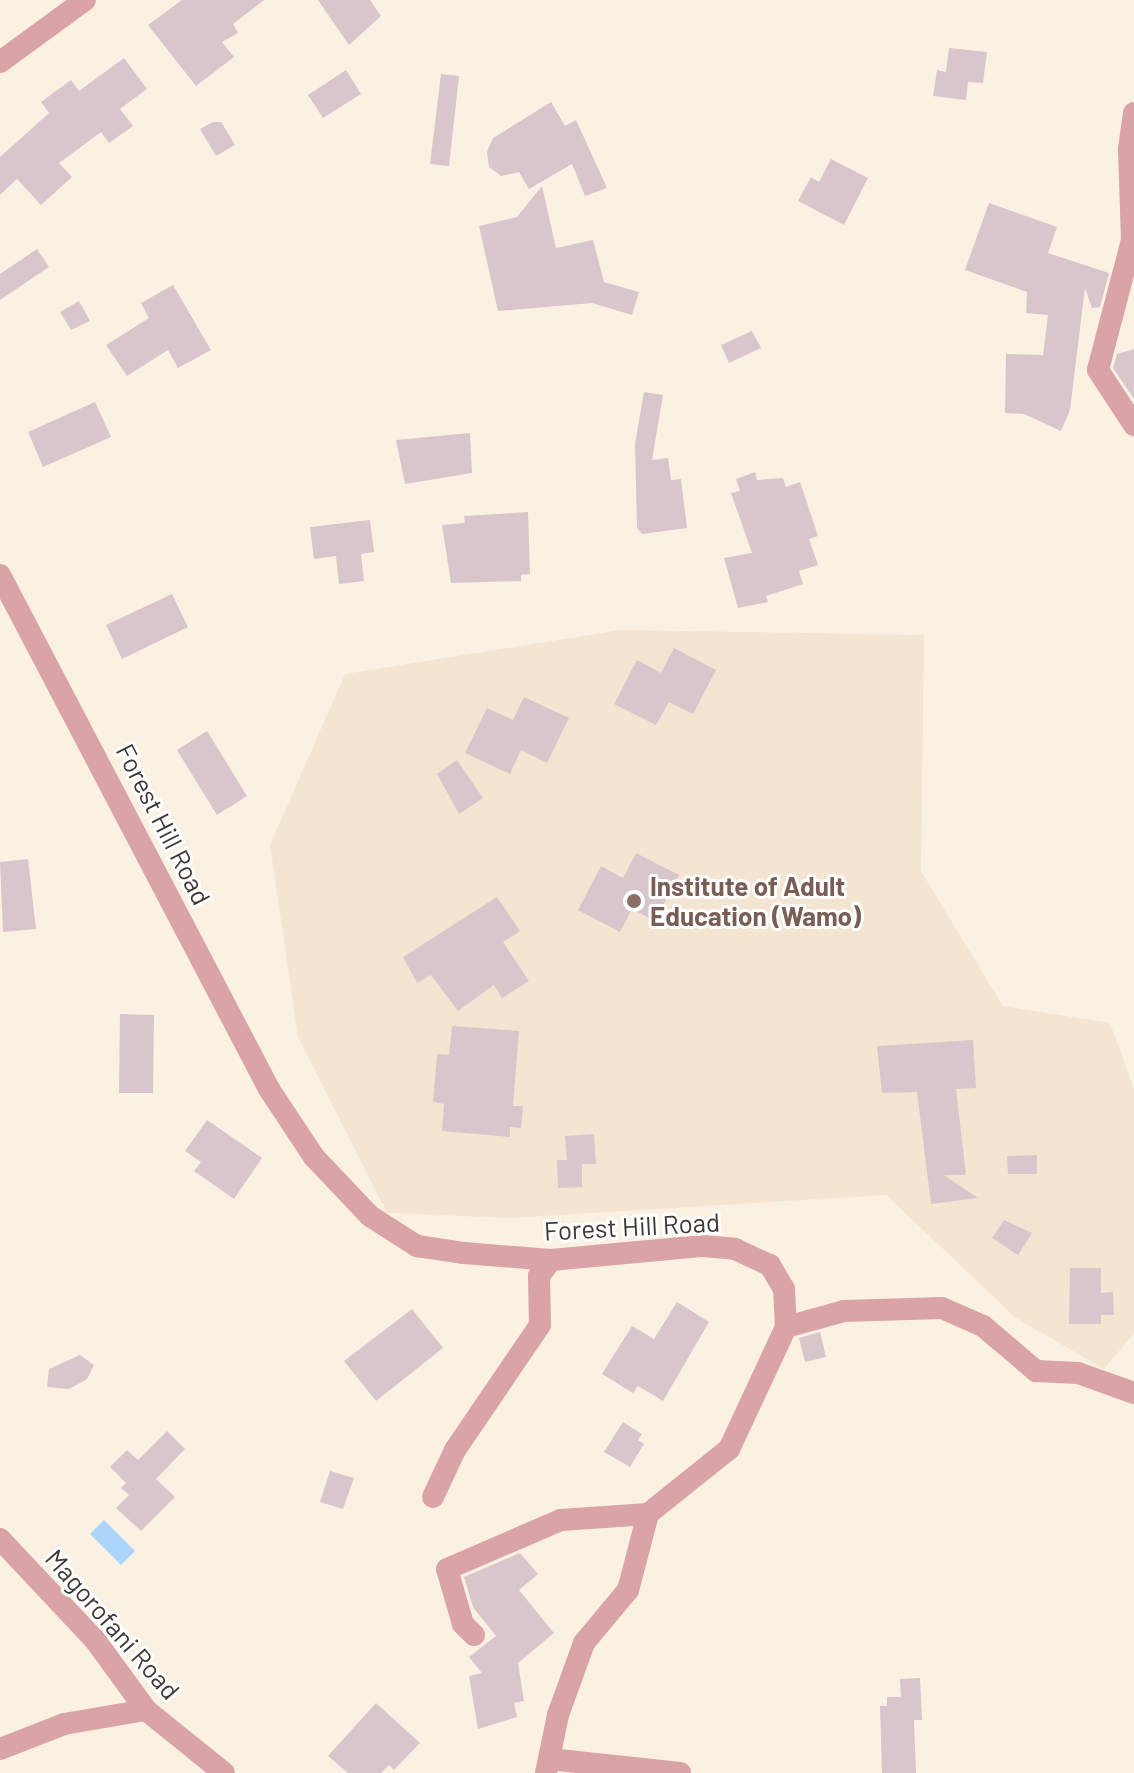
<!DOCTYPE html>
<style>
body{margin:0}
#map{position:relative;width:1134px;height:1773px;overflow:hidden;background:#fbf1e3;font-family:Barlow,sans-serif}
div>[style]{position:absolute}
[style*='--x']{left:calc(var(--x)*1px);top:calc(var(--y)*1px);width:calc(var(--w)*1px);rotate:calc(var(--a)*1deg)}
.built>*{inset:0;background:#f4e5d2}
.water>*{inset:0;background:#acd5fb}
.building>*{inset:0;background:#d8c6cc}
.minor>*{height:22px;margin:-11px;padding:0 11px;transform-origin:11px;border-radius:11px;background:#daa3a7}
.tertiary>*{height:22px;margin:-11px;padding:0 11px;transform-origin:11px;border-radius:11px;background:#daa3a7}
.dots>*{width:22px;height:22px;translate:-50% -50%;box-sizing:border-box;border:4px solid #fff;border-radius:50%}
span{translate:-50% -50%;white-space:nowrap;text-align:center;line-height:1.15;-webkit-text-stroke:6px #fff;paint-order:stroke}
.street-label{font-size:26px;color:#3b3732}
.education-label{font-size:26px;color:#785e54;font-weight:700}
.left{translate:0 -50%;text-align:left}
</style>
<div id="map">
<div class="built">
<div style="clip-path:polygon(620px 630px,924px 635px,921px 871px,1003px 1006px,1110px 1023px,1134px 1089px,1134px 1333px,1104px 1369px,1016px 1318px,886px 1195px,510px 1218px,387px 1213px,298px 1037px,270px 845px,345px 674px)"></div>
</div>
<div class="water">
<div style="clip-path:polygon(104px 1520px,135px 1551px,121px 1565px,90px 1534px)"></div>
</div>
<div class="building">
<div style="clip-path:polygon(182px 0,264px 0,233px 24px,238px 33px,222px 42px,234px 57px,196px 86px,148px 25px)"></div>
<div style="clip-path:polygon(318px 0,370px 0,381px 16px,349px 45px)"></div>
<div style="clip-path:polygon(949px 48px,987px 52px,983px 83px,968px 82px,966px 100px,933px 96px,937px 70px,946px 72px)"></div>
<div style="clip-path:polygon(124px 58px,147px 89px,120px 109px,133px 126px,109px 143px,101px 132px,59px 163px,72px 177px,41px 205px,17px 179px,0 195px,0 157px,49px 113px,41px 102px,71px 80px,79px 91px)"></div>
<div style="clip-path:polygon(346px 70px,361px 94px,323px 118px,308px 95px)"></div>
<div style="clip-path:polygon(441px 74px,459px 76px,449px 166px,430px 164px)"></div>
<div style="clip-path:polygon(551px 102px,565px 126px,576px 120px,607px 188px,585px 196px,572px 164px,529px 189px,519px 172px,501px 176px,489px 167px,487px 152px,493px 138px)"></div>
<div style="clip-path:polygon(213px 122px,221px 122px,235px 145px,216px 156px,200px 129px)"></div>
<div style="clip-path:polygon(831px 159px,868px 178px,844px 225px,798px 201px,811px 177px,819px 182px)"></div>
<div style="clip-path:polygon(542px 186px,556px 248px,593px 240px,604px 282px,639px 292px,632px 315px,592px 303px,498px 311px,479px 226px,517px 217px)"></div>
<div style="clip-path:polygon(989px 203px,1057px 227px,1048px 253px,1109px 273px,1100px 307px,1092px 308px,1085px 288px,1070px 410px,1061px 431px,1024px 414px,1005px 413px,1006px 354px,1043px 355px,1048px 315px,1026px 313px,1027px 292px,965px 270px)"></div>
<div style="clip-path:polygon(37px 249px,49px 267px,0 300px,0 274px)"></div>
<div style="clip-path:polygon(173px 285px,211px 350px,178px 368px,168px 350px,127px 376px,106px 345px,149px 318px,141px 303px)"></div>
<div style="clip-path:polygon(79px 301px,90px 321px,71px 330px,60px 312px)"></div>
<div style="clip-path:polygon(752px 331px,761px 348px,729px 363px,721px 345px)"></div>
<div style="clip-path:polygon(1134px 349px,1134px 399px,1113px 368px,1117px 354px)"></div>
<div style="clip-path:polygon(644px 392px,663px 395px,652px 460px,668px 458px,671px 480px,681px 479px,687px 528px,642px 534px,637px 528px,635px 444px)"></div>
<div style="clip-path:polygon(95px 402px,111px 437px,43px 467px,28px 432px)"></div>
<div style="clip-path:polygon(470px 433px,472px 473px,405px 484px,396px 440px)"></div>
<div style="clip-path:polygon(755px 472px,757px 480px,783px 478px,786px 487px,800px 482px,818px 536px,809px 539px,818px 565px,799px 571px,803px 584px,766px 596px,768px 602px,738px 608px,724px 558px,752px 553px,731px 493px,740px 491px,736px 479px)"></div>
<div style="clip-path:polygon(528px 512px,530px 574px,521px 575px,521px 581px,451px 583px,442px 525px,465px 523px,464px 516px)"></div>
<div style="clip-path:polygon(370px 520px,374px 552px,361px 554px,364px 581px,339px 584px,336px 556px,314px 559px,310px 527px)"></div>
<div style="clip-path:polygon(172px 594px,188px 627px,122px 659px,106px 625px)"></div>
<div style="clip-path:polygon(674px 648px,716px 670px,693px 714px,669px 702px,656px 725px,614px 704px,637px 660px,661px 673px)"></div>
<div style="clip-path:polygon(524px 697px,569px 718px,547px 763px,521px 750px,510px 774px,465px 753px,487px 708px,513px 720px)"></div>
<div style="clip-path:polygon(207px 731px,247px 796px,217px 815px,177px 750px)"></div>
<div style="clip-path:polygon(457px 760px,483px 798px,459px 814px,437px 774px)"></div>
<div style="clip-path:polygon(636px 853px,679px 875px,655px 921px,632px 909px,620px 932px,578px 910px,601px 866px,623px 878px)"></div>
<div style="clip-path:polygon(28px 859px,36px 929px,3px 932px,0 862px)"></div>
<div style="clip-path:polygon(497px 897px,520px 931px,503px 942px,529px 981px,502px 998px,494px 985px,458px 1011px,431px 975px,417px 983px,403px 957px)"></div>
<div style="clip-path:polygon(120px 1014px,154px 1015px,153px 1093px,119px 1093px)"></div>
<div style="clip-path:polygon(452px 1026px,519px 1031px,513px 1106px,523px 1106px,521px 1128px,510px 1127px,510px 1137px,442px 1131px,444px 1104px,433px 1102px,437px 1054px,449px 1055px)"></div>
<div style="clip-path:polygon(973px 1040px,976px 1088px,956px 1089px,966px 1175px,944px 1175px,978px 1198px,931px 1204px,917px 1092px,882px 1093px,877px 1046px)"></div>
<div style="clip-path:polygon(207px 1120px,262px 1158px,234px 1199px,194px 1171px,201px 1162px,185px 1151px)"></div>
<div style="clip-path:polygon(594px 1134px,596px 1164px,582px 1164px,582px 1187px,558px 1188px,557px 1160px,567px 1160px,565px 1136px)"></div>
<div style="clip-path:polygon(1037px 1155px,1037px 1174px,1008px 1174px,1007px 1156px)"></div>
<div style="clip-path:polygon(1004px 1220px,1032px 1233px,1018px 1255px,992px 1238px)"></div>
<div style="clip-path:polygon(1070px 1268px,1101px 1268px,1101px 1293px,1113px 1292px,1114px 1315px,1101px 1315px,1101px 1324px,1069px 1324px)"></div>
<div style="clip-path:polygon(677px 1302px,709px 1322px,663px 1401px,638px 1386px,633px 1393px,602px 1374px,632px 1326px,654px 1339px)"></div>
<div style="clip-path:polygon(412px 1309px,443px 1348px,376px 1401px,344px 1361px)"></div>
<div style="clip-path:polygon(820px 1332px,826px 1357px,805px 1362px,799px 1338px)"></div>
<div style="clip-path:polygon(80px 1355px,94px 1365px,87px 1379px,69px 1389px,47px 1387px,49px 1369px)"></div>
<div style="clip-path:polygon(623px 1422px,642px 1434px,638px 1440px,644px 1444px,630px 1467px,604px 1452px)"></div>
<div style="clip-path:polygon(167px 1431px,185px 1449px,156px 1479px,175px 1497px,141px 1531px,116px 1508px,129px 1495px,121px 1488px,126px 1483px,110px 1467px,127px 1450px,138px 1460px)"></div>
<div style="clip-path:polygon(330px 1471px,354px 1478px,343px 1509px,320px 1502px)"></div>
<div style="clip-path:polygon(520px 1553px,538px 1574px,519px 1590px,554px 1633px,518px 1663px,524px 1701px,514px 1703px,517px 1717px,478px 1729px,469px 1676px,482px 1673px,469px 1657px,496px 1636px,473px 1607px,464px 1577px)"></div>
<div style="clip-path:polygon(920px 1678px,922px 1720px,914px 1720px,916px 1773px,882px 1773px,880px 1706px,887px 1706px,887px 1697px,901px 1697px,900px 1679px)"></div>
<div style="clip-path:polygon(376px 1703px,420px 1743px,394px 1770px,389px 1765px,381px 1773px,348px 1773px,328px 1756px)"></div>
</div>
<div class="minor">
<div style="--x:0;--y:62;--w:105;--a:-36.1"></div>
<div style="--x:1134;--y:113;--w:37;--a:98"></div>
<div style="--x:1129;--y:150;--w:90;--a:88.1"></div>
<div style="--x:1132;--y:240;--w:134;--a:104.7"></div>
<div style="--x:1098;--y:370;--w:66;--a:56.8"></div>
<div style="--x:786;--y:1327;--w:60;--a:-15.4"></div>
<div style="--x:844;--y:1311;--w:98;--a:-1.8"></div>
<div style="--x:942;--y:1308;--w:45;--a:23.7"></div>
<div style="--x:983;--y:1326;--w:70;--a:40.3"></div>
<div style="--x:1036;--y:1371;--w:42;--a:2.7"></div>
<div style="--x:1078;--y:1373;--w:59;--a:19.7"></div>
<div style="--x:433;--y:1497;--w:52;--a:-64.9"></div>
<div style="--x:455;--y:1450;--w:151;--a:-55.8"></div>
<div style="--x:540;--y:1325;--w:49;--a:-91.2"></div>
<div style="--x:539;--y:1276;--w:20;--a:-53"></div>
<div style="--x:0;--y:1539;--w:139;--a:46.8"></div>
<div style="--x:95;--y:1640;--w:87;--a:53.9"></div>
<div style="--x:146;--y:1710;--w:100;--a:38.9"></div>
<div style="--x:474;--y:1635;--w:16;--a:-135"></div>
<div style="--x:463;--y:1624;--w:57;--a:-106.2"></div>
<div style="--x:447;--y:1569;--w:124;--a:-23.3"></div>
<div style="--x:561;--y:1520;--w:87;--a:-3.9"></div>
<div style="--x:0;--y:1749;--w:69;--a:-21.3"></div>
<div style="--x:64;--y:1724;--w:83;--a:-9.7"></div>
<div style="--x:549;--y:1759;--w:132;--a:6.1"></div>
</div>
<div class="tertiary">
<div style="--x:0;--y:575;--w:580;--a:62.37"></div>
<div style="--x:269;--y:1089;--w:82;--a:56.5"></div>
<div style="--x:314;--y:1157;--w:81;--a:46.5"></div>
<div style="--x:370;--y:1216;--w:56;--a:32.6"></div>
<div style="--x:417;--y:1246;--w:48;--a:8.5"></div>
<div style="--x:464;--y:1253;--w:87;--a:4.6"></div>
<div style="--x:551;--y:1260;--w:153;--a:-5.3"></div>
<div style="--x:703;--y:1246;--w:32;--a:5"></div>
<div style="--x:735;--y:1249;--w:38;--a:25"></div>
<div style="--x:770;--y:1265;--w:28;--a:60"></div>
<div style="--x:784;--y:1289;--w:38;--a:87"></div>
<div style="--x:786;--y:1327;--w:135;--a:115"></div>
<div style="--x:729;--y:1449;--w:104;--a:141.3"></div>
<div style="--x:648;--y:1514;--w:79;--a:104.7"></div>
<div style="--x:628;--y:1590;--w:69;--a:129.7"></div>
<div style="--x:584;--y:1643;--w:77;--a:109.9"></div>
<div style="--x:558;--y:1715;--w:59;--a:101.7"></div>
</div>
<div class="dots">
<div style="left:634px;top:901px;background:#8d6e63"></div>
</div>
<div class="street-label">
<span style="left:164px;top:824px;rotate:63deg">Forest Hill Road</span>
<span style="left:632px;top:1226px;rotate:-3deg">Forest Hill Road</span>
<span style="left:113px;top:1624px;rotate:49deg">Magorofani Road</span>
</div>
<div class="education-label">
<span class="left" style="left:650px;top:901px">Institute of Adult<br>Education (Wamo)</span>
</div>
</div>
